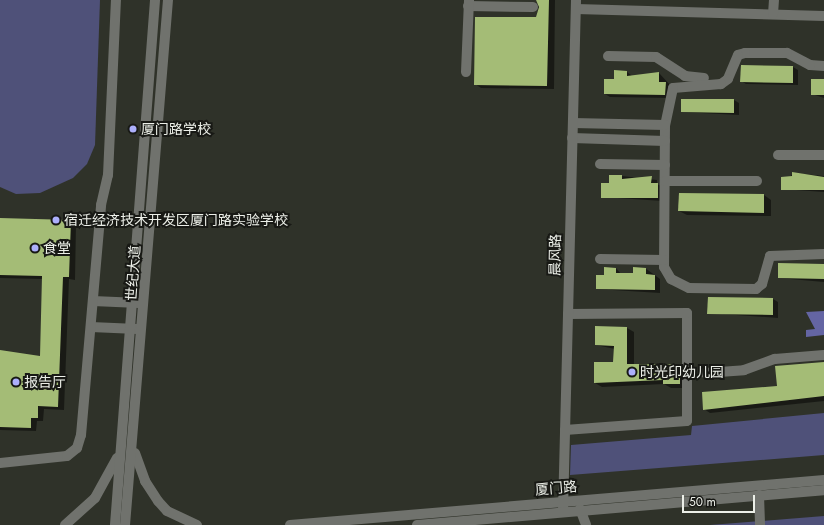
<!DOCTYPE html>
<meta charset="utf-8">
<style>
body{margin:0}
#map{position:relative;width:824px;height:525px;overflow:hidden;background:#2f3229;font-family:Jost,"Noto Sans SC",sans-serif}
div>[style]{position:absolute}
[style*='--x']{left:calc(var(--x)*1px);top:calc(var(--y)*1px);width:calc(var(--w)*1px);rotate:calc(var(--a)*1deg)}
.green>*{inset:0;background:#4f5179}
.water>*{inset:0;background:#6465a3}
.shadow>*{inset:0;background:#0007}
.building>*{inset:0;background:#a4bc76}
.minor>*{height:10px;margin:-5px;padding:0 5px;transform-origin:5px;border-radius:5px;background:#70726d}
.dots>*{width:11px;height:11px;translate:-50% -50%;box-sizing:border-box;border:2px solid #181915;border-radius:50%}
span{translate:-50% -50%;white-space:nowrap;text-align:center;line-height:1.15;-webkit-text-stroke:4px #181915;paint-order:stroke}
.poi-label{font-size:14px;color:#ecefe8}
.left{translate:0 -50%;text-align:left}
.street-label{font-size:14px;color:#ecefe8}
.scale{position:absolute;left:682px;top:495px;width:73px;height:18px;box-sizing:border-box;border:2px solid #ecefe8;border-top:0;padding-left:5px;font-size:12px;line-height:14px;white-space:nowrap;color:#ecefe8;-webkit-text-stroke:3px #181915;paint-order:stroke}
</style>
<div id="map">
<div class="green">
<div style="clip-path:polygon(0 0,100px 0,95px 145px,87px 164px,73px 178px,40px 193px,16px 194px,0 187px)"></div>
<div style="clip-path:polygon(824px 413px,824px 455px,570px 475px,571px 445px,691px 435px,692px 426px)"></div>
<div style="clip-path:polygon(824px 516px,824px 525px,710px 525px)"></div>
</div>
<div class="water">
<div style="clip-path:polygon(824px 311px,824px 335px,806px 337px,806px 330px,815px 329px,806px 312px)"></div>
</div>
<div class="shadow">
<div style="clip-path:polygon(539px 0,555px 0,554px 89px,481px 88px,475px 84px,537px 18px)"></div>
<div style="clip-path:polygon(742px 66px,793px 67px,798px 70px,798px 85px,746px 84px,741px 81px)"></div>
<div style="clip-path:polygon(615px 71px,627px 72px,632px 76px,659px 73px,671px 86px,670px 98px,610px 97px,605px 94px,615px 80px)"></div>
<div style="clip-path:polygon(824px 80px,824px 98px,812px 94px)"></div>
<div style="clip-path:polygon(734px 100px,739px 103px,739px 115px,682px 112px)"></div>
<div style="clip-path:polygon(793px 173px,824px 176px,824px 192px,782px 189px)"></div>
<div style="clip-path:polygon(622px 176px,657px 180px,657px 184px,663px 187px,663px 201px,602px 197px)"></div>
<div style="clip-path:polygon(680px 194px,764px 195px,771px 200px,771px 216px,687px 215px,679px 211px)"></div>
<div style="clip-path:polygon(0 219px,70px 221px,76px 225px,75px 280px,69px 279px,64px 410px,44px 409px,43px 421px,37px 421px,36px 431px,0 430px,0 351px,41px 357px,43px 279px,0 278px)"></div>
<div style="clip-path:polygon(824px 265px,824px 282px,779px 278px)"></div>
<div style="clip-path:polygon(616px 268px,621px 274px,634px 274px,645px 268px,660px 279px,660px 293px,597px 289px)"></div>
<div style="clip-path:polygon(773px 299px,778px 302px,778px 318px,708px 313px)"></div>
<div style="clip-path:polygon(627px 328px,634px 332px,634px 365px,680px 365px,687px 369px,687px 388px,671px 388px,664px 384px,602px 387px,595px 383px,614px 363px,615px 349px,596px 345px)"></div>
<div style="clip-path:polygon(824px 362px,824px 401px,710px 413px,704px 409px,778px 387px)"></div>
</div>
<div class="building">
<div style="clip-path:polygon(536px 0,549px 0,547px 86px,474px 85px,475px 17px,536px 17px,539px 7px)"></div>
<div style="clip-path:polygon(741px 65px,793px 66px,793px 83px,740px 82px)"></div>
<div style="clip-path:polygon(614px 70px,627px 71px,627px 76px,659px 72px,659px 82px,666px 82px,665px 95px,604px 94px,604px 79px,614px 79px)"></div>
<div style="clip-path:polygon(811px 79px,824px 79px,824px 95px,811px 95px)"></div>
<div style="clip-path:polygon(681px 99px,734px 99px,734px 113px,681px 112px)"></div>
<div style="clip-path:polygon(792px 172px,824px 177px,824px 190px,781px 190px,781px 177px,792px 176px)"></div>
<div style="clip-path:polygon(609px 175px,622px 175px,622px 179px,652px 176px,651px 183px,658px 183px,658px 198px,601px 198px,601px 183px,609px 183px)"></div>
<div style="clip-path:polygon(679px 193px,764px 194px,764px 213px,678px 211px)"></div>
<div style="clip-path:polygon(0 218px,71px 220px,69px 277px,63px 277px,58px 407px,38px 406px,38px 418px,31px 418px,31px 428px,0 427px,0 350px,40px 356px,42px 276px,0 275px)"></div>
<div style="clip-path:polygon(778px 263px,824px 264px,824px 279px,778px 278px)"></div>
<div style="clip-path:polygon(604px 267px,616px 268px,616px 273px,633px 273px,633px 267px,646px 268px,646px 274px,655px 275px,655px 290px,596px 289px,596px 275px,604px 275px)"></div>
<div style="clip-path:polygon(708px 297px,773px 298px,773px 315px,707px 314px)"></div>
<div style="clip-path:polygon(595px 326px,627px 327px,627px 364px,680px 364px,680px 384px,663px 384px,663px 380px,594px 383px,594px 362px,613px 362px,614px 346px,595px 345px)"></div>
<div style="clip-path:polygon(824px 362px,824px 396px,703px 410px,702px 392px,777px 386px,775px 366px)"></div>
</div>
<div class="minor">
<div style="--x:468;--y:6;--w:65;--a:0.9"></div>
<div style="--x:576;--y:9;--w:248;--a:1.6"></div>
<div style="--x:773;--y:14;--w:14;--a:-86"></div>
<div style="--x:608;--y:56;--w:48;--a:1.2"></div>
<div style="--x:656;--y:57;--w:35;--a:33"></div>
<div style="--x:685;--y:76;--w:19;--a:6"></div>
<div style="--x:824;--y:66;--w:14;--a:-176"></div>
<div style="--x:810;--y:65;--w:26;--a:-152"></div>
<div style="--x:787;--y:53;--w:42;--a:180"></div>
<div style="--x:745;--y:53;--w:7;--a:164"></div>
<div style="--x:738;--y:55;--w:26;--a:113"></div>
<div style="--x:728;--y:79;--w:9;--a:144"></div>
<div style="--x:721;--y:84;--w:48;--a:175.2"></div>
<div style="--x:673;--y:88;--w:38;--a:102"></div>
<div style="--x:665;--y:125;--w:142;--a:90.4"></div>
<div style="--x:664;--y:267;--w:14;--a:60"></div>
<div style="--x:671;--y:279;--w:20;--a:27"></div>
<div style="--x:689;--y:288;--w:67;--a:0.9"></div>
<div style="--x:756;--y:289;--w:8;--a:-40"></div>
<div style="--x:762;--y:284;--w:29;--a:-74"></div>
<div style="--x:770;--y:256;--w:54;--a:-2.1"></div>
<div style="--x:466;--y:72;--w:72;--a:-87.6"></div>
<div style="--x:573;--y:123;--w:92;--a:1.2"></div>
<div style="--x:572;--y:138;--w:93;--a:1.8"></div>
<div style="--x:778;--y:155;--w:46;--a:0"></div>
<div style="--x:600;--y:164;--w:65;--a:0.9"></div>
<div style="--x:665;--y:181;--w:92;--a:0"></div>
<div style="--x:600;--y:259;--w:64;--a:0.9"></div>
<div style="--x:93;--y:301;--w:46;--a:2.5"></div>
<div style="--x:91;--y:327;--w:46;--a:2.5"></div>
<div style="--x:705;--y:373;--w:39;--a:-4"></div>
<div style="--x:744;--y:370;--w:33;--a:-20"></div>
<div style="--x:775;--y:359;--w:49;--a:-4.7"></div>
<div style="--x:565;--y:430;--w:122;--a:-4.2"></div>
<div style="--x:687;--y:421;--w:108;--a:-90"></div>
<div style="--x:687;--y:313;--w:119;--a:179.5"></div>
<div style="--x:135;--y:453;--w:30;--a:70"></div>
<div style="--x:145;--y:481;--w:24;--a:57"></div>
<div style="--x:158;--y:501;--w:13;--a:48"></div>
<div style="--x:167;--y:511;--w:33;--a:25"></div>
<div style="--x:0;--y:463;--w:67;--a:-6"></div>
<div style="--x:67;--y:456;--w:13;--a:-39"></div>
<div style="--x:77;--y:448;--w:14;--a:-73"></div>
<div style="--x:81;--y:435;--w:231;--a:-85"></div>
<div style="--x:101;--y:205;--w:31;--a:-77"></div>
<div style="--x:108;--y:175;--w:175;--a:-87.4"></div>
<div style="--x:759;--y:495;--w:30;--a:88"></div>
<div style="--x:580;--y:509;--w:17;--a:69"></div>
<div style="--x:563;--y:511;--w:511;--a:-88.54"></div>
<div style="--x:65;--y:525;--w:40;--a:-42"></div>
<div style="--x:95;--y:498;--w:46;--a:-61.2"></div>
<div style="--x:115;--y:525;--w:527;--a:-85.64"></div>
<div style="--x:125;--y:525;--w:527;--a:-85.32"></div>
<div style="--x:290;--y:525;--w:536;--a:-4.82"></div>
<div style="--x:417;--y:525;--w:409;--a:-4.9"></div>
</div>
<div class="dots">
<div style="left:133px;top:129px;background:#acaffb"></div>
<div style="left:56px;top:220px;background:#acaffb"></div>
<div style="left:35px;top:248px;background:#acaffb"></div>
<div style="left:632px;top:372px;background:#acaffb"></div>
<div style="left:16px;top:382px;background:#acaffb"></div>
</div>
<div class="poi-label">
<span class="left" style="left:141px;top:129px">厦门路学校</span>
<span class="left" style="left:64px;top:220px">宿迁经济技术开发区厦门路实验学校</span>
<span class="left" style="left:43px;top:248px">食堂</span>
<span class="left" style="left:640px;top:372px">时光印幼儿园</span>
<span class="left" style="left:24px;top:382px">报告厅</span>
</div>
<div class="street-label">
<span style="left:555px;top:255px;rotate:-89deg">晨风路</span>
<span style="left:133px;top:273px;rotate:-86deg">世纪大道</span>
<span style="left:556px;top:488px;rotate:-5deg">厦门路</span>
</div>
<div class="scale">50 m</div>
</div>
